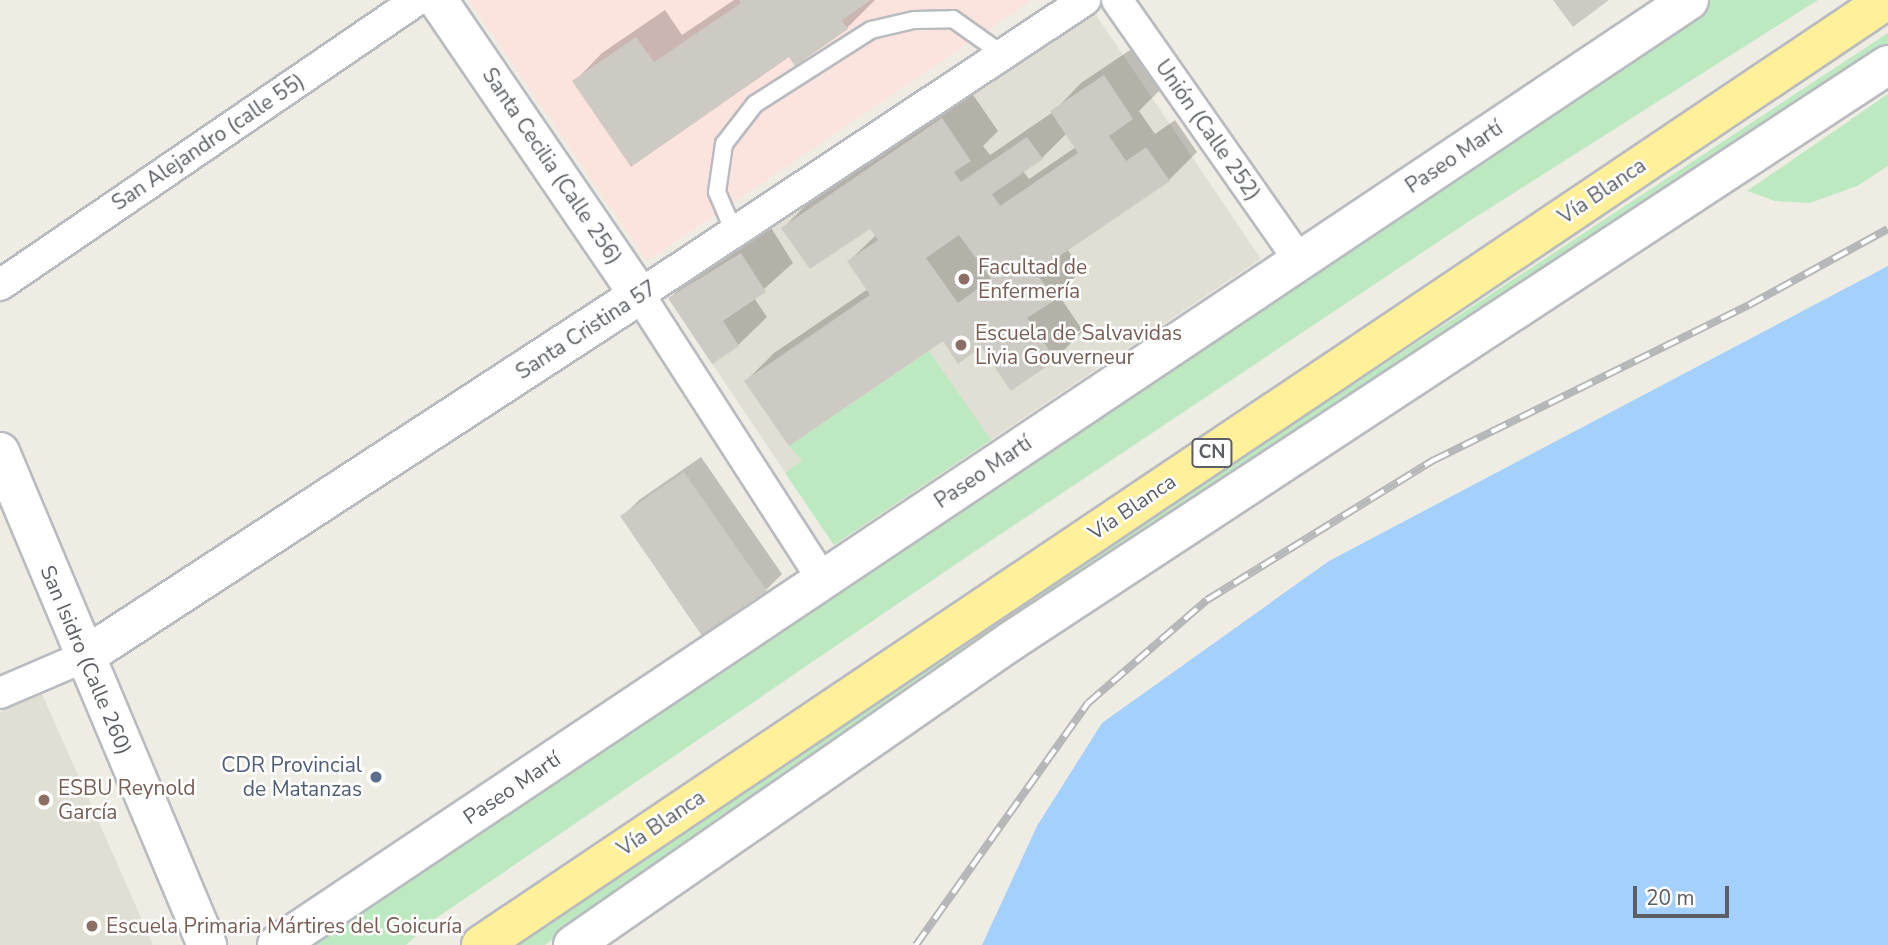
<!DOCTYPE html>
<meta charset="utf-8">
<style>
body{margin:0}
#map{position:relative;width:1888px;height:945px;overflow:hidden;background:#efede3;font-family:"Nunito Sans",sans-serif}
div>[style]{position:absolute}
[style*='--x']{left:calc(var(--x)*1px);top:calc(var(--y)*1px);width:calc(var(--w)*1px);rotate:calc(var(--a)*1deg)}
.education>*{inset:0;background:#e1dfd3}
.medical>*{inset:0;background:#fde3dd}
.green>*{inset:0;background:#bde9c0}
.water>*{inset:0;background:#a3d0ff}
.shadow>*{inset:0;background:#0003}
.building>*{inset:0;background:#cccac2}
.roads{filter:drop-shadow(2px 0 #b8bbc0) drop-shadow(-2px 0 #b8bbc0) drop-shadow(0 2px #b8bbc0) drop-shadow(0 -2px #b8bbc0)}
.service>*{height:16px;margin:-8px;padding:0 8px;transform-origin:8px;border-radius:8px;background:#fff}
.minor>*{height:30px;margin:-15px;padding:0 15px;transform-origin:15px;border-radius:15px;background:#fff}
.tertiary>*{height:38px;margin:-19px;padding:0 19px;transform-origin:19px;border-radius:19px;background:#fff}
.secondary>*{height:38px;margin:-19px;padding:0 19px;transform-origin:19px;border-radius:19px;background:#fff}
.trunk>*{height:38px;margin:-19px;padding:0 19px;transform-origin:19px;border-radius:19px;background:#fff099}
.rail>*{height:8px;margin-top:-4px;transform-origin:0;background:repeating-linear-gradient(90deg,#fff 0 16px,#b6b7b8 0 32px);box-sizing:border-box;border-block:2px solid #b6b7b8}
.dots>*{width:19px;height:19px;translate:-50% -50%;box-sizing:border-box;border:4px solid #fff;border-radius:50%}
span{translate:-50% -50%;white-space:nowrap;text-align:center;line-height:1.15;-webkit-text-stroke:5px #fff;paint-order:stroke}
.shield-label span{padding:2px 5px;background:#fff;border:2px solid;border-radius:5px;-webkit-text-stroke-width:0}
.shield-label{font-size:19px;color:#5b5f65;font-weight:700}
.street-label{font-size:21px;color:#5b5f65}
.education-label{font-size:21px;color:#785e54}
.left{translate:0 -50%;text-align:left}
.service-label{font-size:21px;color:#4e5e75}
.right{translate:-100% -50%;text-align:right}
.scale{position:absolute;left:1633px;top:886px;width:96px;height:32px;box-sizing:border-box;border:4px solid #5b5f65;border-top:0;padding-left:9px;font-size:21px;line-height:24px;white-space:nowrap;color:#5b5f65;-webkit-text-stroke:5px #fff;paint-order:stroke}
</style>
<div id="map">
<div class="education">
<div style="clip-path:polygon(1094px 12px,1261px 259px,834px 545px,668px 298px)"></div>
<div style="clip-path:polygon(42px 694px,128px 888px,153px 945px,0 945px,0 712px)"></div>
</div>
<div class="medical">
<div style="clip-path:polygon(469px 0,1032px 0,647px 261px)"></div>
</div>
<div class="green">
<div style="clip-path:polygon(1711px 0,1818px 0,1471px 220px,965px 558px,435px 919px,406px 945px,307px 945px)"></div>
<div style="clip-path:polygon(1888px 33px,1888px 47px,1146px 531px,734px 808px,545px 945px,508px 945px,696px 817px)"></div>
<div style="clip-path:polygon(1888px 94px,1888px 166px,1857px 186px,1810px 203px,1775px 201px,1747px 191px)"></div>
<div style="clip-path:polygon(929px 351px,991px 440px,834px 545px,785px 473px,802px 461px,789px 446px)"></div>
</div>
<div class="water">
<div style="clip-path:polygon(1888px 266px,1888px 945px,982px 945px,1037px 826px,1102px 723px,1329px 561px)"></div>
</div>
<div class="shadow">
<div style="clip-path:polygon(734px 0,875px 0,847px 28px,795px 63px,789px 54px,574px 82px,602px 53px,665px 10px,682px 35px)"></div>
<div style="clip-path:polygon(evenodd,1133px 48px,1160px 90px,1139px 111px,1155px 134px,1175px 120px,1197px 152px,1169px 180px,1067px 249px,1082px 270px,1058px 294px,1083px 331px,1055px 359px,1011px 388px,982px 345px,943px 339px,746px 381px,774px 353px,868px 289px,849px 261px,876px 235px,870px 226px,783px 228px,811px 200px,971px 92px,998px 131px,983px 146px,990px 155px,1053px 112px,1081px 83px,1133px 48px,1067px 133px,1076px 147px,1029px 179px,1023px 171px,1042px 158px,1067px 133px)"></div>
<div style="clip-path:polygon(770px 226px,793px 263px,754px 298px,767px 317px,738px 345px,713px 362px,670px 298px,698px 270px)"></div>
<div style="clip-path:polygon(701px 457px,782px 574px,766px 590px,622px 517px,639px 500px)"></div>
</div>
<div class="building">
<div style="clip-path:polygon(739px 0,871px 0,842px 20px,848px 29px,795px 66px,789px 57px,631px 167px,572px 81px,636px 37px,654px 62px,741px 3px)"></div>
<div style="clip-path:polygon(1553px 0,1609px 0,1573px 27px)"></div>
<div style="clip-path:polygon(evenodd,1104px 75px,1133px 119px,1109px 136px,1126px 161px,1146px 147px,1170px 181px,1036px 272px,1055px 300px,1027px 318px,1056px 360px,1011px 391px,981px 347px,958px 364px,943px 341px,789px 446px,744px 381px,870px 295px,847px 261px,878px 240px,870px 229px,810px 269px,781px 228px,942px 118px,971px 161px,954px 172px,961px 182px,1027px 137px,1043px 159px,992px 194px,1000px 206px,1078px 153px,1050px 111px,1104px 75px,959px 235px,991px 279px,958px 303px,926px 258px,959px 235px)"></div>
<div style="clip-path:polygon(741px 253px,766px 292px,723px 321px,739px 346px,712px 364px,668px 298px)"></div>
<div style="clip-path:polygon(684px 472px,767px 591px,702px 636px,620px 516px)"></div>
</div>
<div class="roads">
<div class="service">
<div style="--x:734;--y:232;--w:43;--a:-113"></div>
<div style="--x:717;--y:192;--w:49;--a:-81.7"></div>
<div style="--x:724;--y:144;--w:51;--a:-52.2"></div>
<div style="--x:755;--y:104;--w:138;--a:-32.5"></div>
<div style="--x:871;--y:30;--w:44;--a:-13.1"></div>
<div style="--x:914;--y:20;--w:39;--a:-1"></div>
<div style="--x:953;--y:19;--w:64;--a:35.4"></div>
</div>
<div class="minor">
<div style="--x:1117;--y:0;--w:317;--a:55"></div>
<div style="--x:0;--y:285;--w:505;--a:-34.35"></div>
<div style="--x:823;--y:580;--w:339;--a:-122.8"></div>
<div style="--x:639;--y:295;--w:535;--a:-33.48"></div>
<div style="--x:0;--y:693;--w:91;--a:-23.2"></div>
</div>
<div class="tertiary">
<div style="--x:0;--y:452;--w:535;--a:67.22"></div>
<div style="--x:84;--y:657;--w:663;--a:-33.11"></div>
<div style="--x:639;--y:295;--w:357;--a:-124.3"></div>
</div>
<div class="secondary">
<div style="--x:277;--y:945;--w:1699;--a:-33.79"></div>
<div style="--x:573;--y:945;--w:533;--a:-34.76"></div>
<div style="--x:1011;--y:641;--w:1049;--a:-33.3"></div>
</div>
<div class="trunk">
<div style="--x:481;--y:945;--w:1694;--a:-33.91"></div>
</div>
</div>
<div class="rail">
<div style="--x:916;--y:945;--w:297;--a:-54.6"></div>
<div style="--x:1088;--y:703;--w:157;--a:-40.9"></div>
<div style="--x:1207;--y:600;--w:267;--a:-31.7"></div>
<div style="--x:1434;--y:460;--w:351;--a:-26.2"></div>
<div style="--x:1749;--y:305;--w:158;--a:-28.7"></div>
</div>
<div class="dots">
<div style="left:964px;top:279px;background:#8d6e63"></div>
<div style="left:961px;top:345px;background:#8d6e63"></div>
<div style="left:376px;top:777px;background:#5c6f8a"></div>
<div style="left:44px;top:800px;background:#8d6e63"></div>
<div style="left:92px;top:926px;background:#8d6e63"></div>
</div>
<div class="shield-label">
<span style="left:1212px;top:453px">CN</span>
</div>
<div class="street-label">
<span style="left:1208px;top:130px;rotate:55deg">Unión (Calle 252)</span>
<span style="left:208px;top:142px;rotate:-34deg">San Alejandro (calle 55)</span>
<span style="left:1454px;top:157px;rotate:-34deg">Paseo Martí</span>
<span style="left:552px;top:166px;rotate:56deg">Santa Cecilia (Calle 256)</span>
<span style="left:1602px;top:191px;rotate:-34deg">Vía Blanca</span>
<span style="left:586px;top:330px;rotate:-33deg">Santa Cristina 57</span>
<span style="left:983px;top:472px;rotate:-34deg">Paseo Martí</span>
<span style="left:1132px;top:507px;rotate:-34deg">Vía Blanca</span>
<span style="left:86px;top:660px;rotate:67deg">San Isidro (Calle 260)</span>
<span style="left:512px;top:788px;rotate:-34deg">Paseo Martí</span>
<span style="left:661px;top:823px;rotate:-34deg">Vía Blanca</span>
</div>
<div class="education-label">
<span class="left" style="left:978px;top:279px">Facultad de<br>Enfermería</span>
<span class="left" style="left:975px;top:345px">Escuela de Salvavidas<br>Livia Gouverneur</span>
<span class="left" style="left:58px;top:800px">ESBU Reynold<br>García</span>
<span class="left" style="left:106px;top:926px">Escuela Primaria Mártires del Goicuría</span>
</div>
<div class="service-label">
<span class="right" style="left:362px;top:777px">CDR Provincial<br>de Matanzas</span>
</div>
<div class="scale">20 m</div>
</div>
